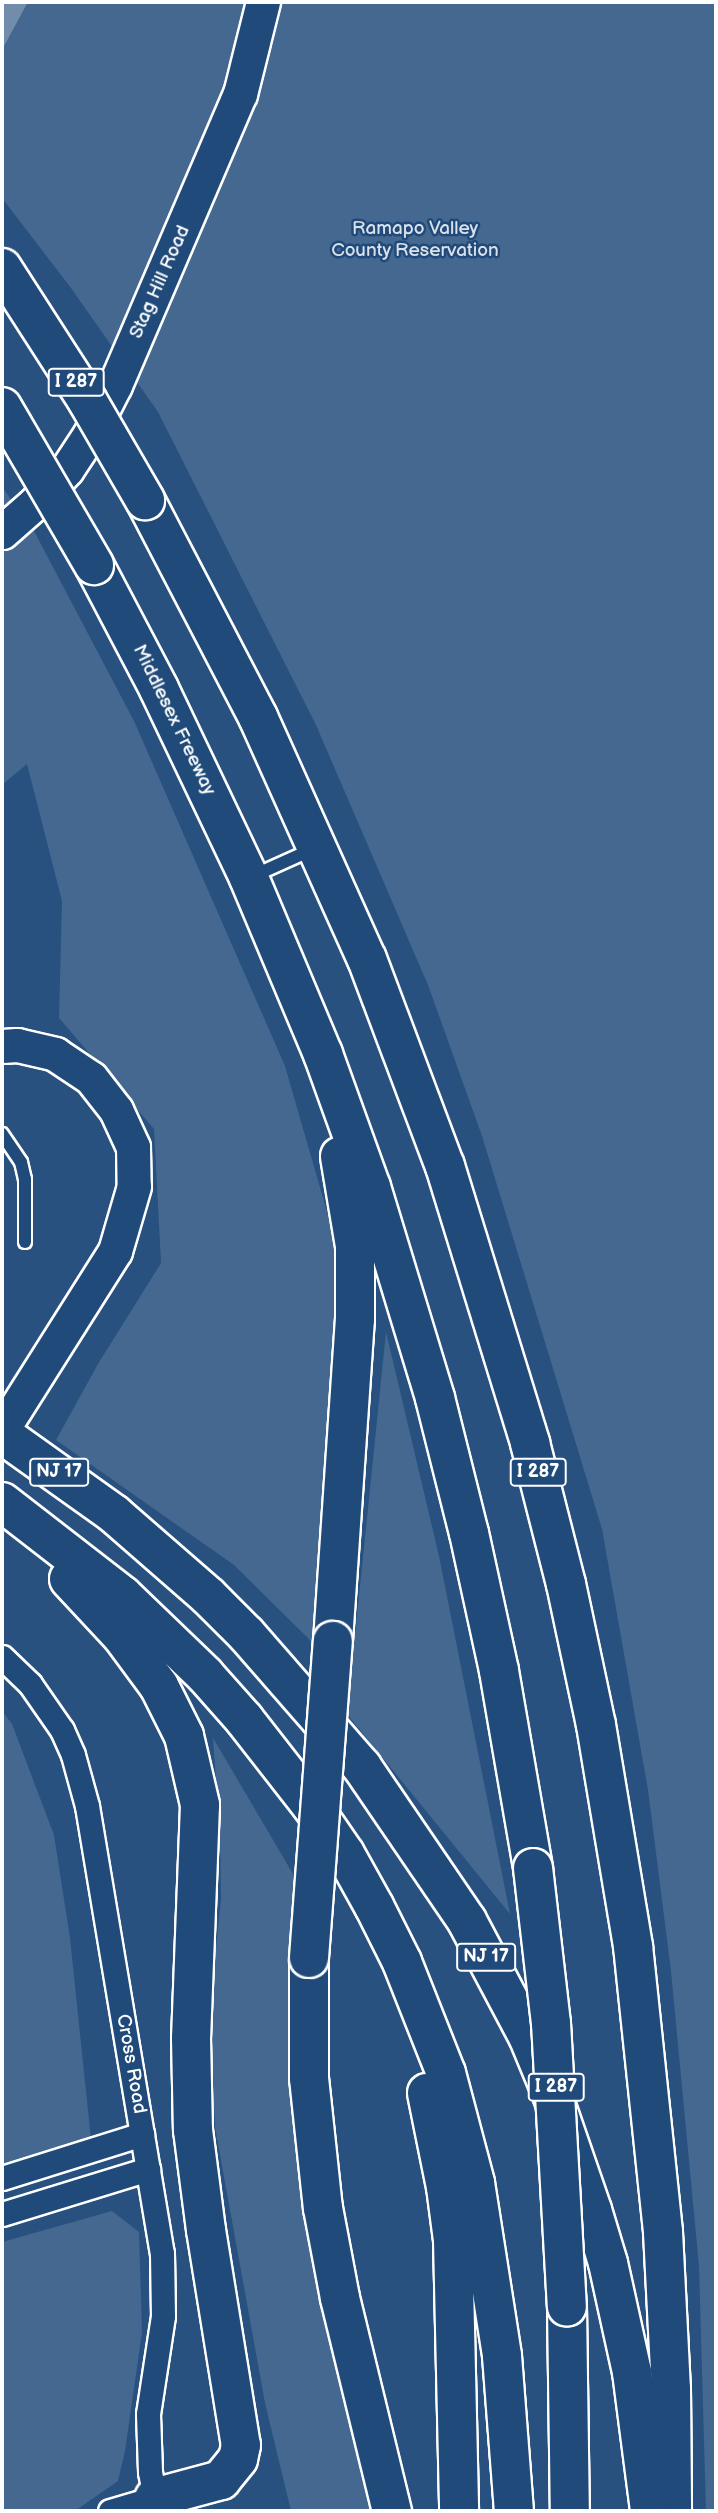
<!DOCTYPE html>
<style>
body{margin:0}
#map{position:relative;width:718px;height:2513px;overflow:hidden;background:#28517f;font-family:"Balsamiq Sans",sans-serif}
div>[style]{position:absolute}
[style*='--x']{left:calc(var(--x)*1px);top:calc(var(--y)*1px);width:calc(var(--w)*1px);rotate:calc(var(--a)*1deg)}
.green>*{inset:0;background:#446890}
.water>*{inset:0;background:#718dab}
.roads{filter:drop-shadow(2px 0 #fff) drop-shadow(-2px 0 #fff) drop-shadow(0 2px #fff) drop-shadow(0 -2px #fff)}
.lane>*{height:12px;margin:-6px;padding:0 6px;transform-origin:6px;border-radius:6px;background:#1f4a7a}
.street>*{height:23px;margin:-11.5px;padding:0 11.5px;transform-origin:11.5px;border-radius:11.5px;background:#1f4a7a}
.secondary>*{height:33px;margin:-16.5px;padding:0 16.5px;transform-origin:16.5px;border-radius:16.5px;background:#1f4a7a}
.highway>*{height:38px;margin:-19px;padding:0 19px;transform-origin:19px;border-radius:19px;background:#1f4a7a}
.bridges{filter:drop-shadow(2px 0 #fff) drop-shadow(-2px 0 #fff) drop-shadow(0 2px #fff) drop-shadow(0 -2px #fff)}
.highway-bridge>*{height:38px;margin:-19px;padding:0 19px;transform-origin:19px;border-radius:19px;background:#1f4a7a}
span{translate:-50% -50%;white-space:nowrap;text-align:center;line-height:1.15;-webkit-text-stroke:5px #1f4a7a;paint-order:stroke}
.shield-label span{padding:2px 5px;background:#1f4a7a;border:2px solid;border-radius:5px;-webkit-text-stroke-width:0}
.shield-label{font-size:18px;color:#fff;font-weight:700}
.park-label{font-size:19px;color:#dae1e9}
.street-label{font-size:19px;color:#fff}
.frame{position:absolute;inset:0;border:4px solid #fff;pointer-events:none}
</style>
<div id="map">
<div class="green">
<div style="clip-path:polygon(28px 2px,716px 2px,716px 2511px,706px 2511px,699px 2266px,671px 1971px,648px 1790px,602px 1529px,482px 1136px,428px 985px,316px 725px,158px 412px,71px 288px,2px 198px,2px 50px)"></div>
<div style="clip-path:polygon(2px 487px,34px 531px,134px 721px,285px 1066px,334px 1236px,341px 1342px,315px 1645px,234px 1565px,56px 1440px,98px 1364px,161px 1263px,154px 1129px,59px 1018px,62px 901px,27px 764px,2px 785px)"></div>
<div style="clip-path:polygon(386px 1332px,439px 1556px,510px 1914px,347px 1714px)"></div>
<div style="clip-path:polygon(2px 1711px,12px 1724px,54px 1835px,70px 1938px,91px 2139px,2px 2167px)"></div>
<div style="clip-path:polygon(213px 1738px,296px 1879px,288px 2085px,350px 2403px,376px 2511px,291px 2511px,265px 2403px,215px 2127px,210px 2006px,221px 1899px,220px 1836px)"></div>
<div style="clip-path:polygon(112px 2211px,139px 2232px,142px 2332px,125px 2451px,118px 2481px,75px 2511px,2px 2511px,2px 2242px)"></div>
</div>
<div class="water">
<div style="clip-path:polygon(2px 2px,28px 2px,2px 50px)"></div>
</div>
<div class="roads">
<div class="lane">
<div style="--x:253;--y:876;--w:66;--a:-24.2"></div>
<div style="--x:2;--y:1134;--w:34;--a:56"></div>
<div style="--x:21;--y:1162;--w:17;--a:77"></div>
<div style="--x:25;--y:1179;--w:63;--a:90"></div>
</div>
<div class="street">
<div style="--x:2;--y:1657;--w:39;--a:44"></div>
<div style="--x:30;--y:1684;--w:56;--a:55.2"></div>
<div style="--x:62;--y:1730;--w:27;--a:66"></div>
<div style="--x:73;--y:1755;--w:53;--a:74.6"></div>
<div style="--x:87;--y:1806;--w:453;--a:80.5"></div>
<div style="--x:162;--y:2253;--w:63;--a:89.1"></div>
<div style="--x:163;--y:2316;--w:99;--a:98.7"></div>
<div style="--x:148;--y:2414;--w:58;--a:88"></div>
<div style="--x:150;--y:2472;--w:37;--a:79"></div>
<div style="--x:2;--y:2178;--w:147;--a:-17.4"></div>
<div style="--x:2;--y:2214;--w:153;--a:-17.1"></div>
<div style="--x:110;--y:2511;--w:46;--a:-16.5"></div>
</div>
<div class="secondary">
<div style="--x:2;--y:532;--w:43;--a:-41.2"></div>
<div style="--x:34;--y:504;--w:48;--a:-46.7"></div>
<div style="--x:67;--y:469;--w:42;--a:-56.7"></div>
<div style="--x:90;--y:434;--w:55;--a:-63"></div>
<div style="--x:115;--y:385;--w:317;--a:-66.8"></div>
<div style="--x:240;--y:94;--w:95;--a:-76"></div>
<div style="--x:2;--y:1046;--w:15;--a:-4"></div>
<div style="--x:17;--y:1045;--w:39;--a:13"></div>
<div style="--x:55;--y:1054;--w:43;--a:33.7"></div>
<div style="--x:91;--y:1078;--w:41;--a:52"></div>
<div style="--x:116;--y:1110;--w:41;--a:65.3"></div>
<div style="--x:133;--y:1147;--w:39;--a:89"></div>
<div style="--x:134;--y:1186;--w:68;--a:106.3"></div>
<div style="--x:115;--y:1251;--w:212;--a:122.3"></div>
</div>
<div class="highway">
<div style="--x:145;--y:500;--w:245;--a:62.5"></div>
<div style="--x:258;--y:717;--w:265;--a:65.8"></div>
<div style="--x:367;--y:959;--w:221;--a:69.4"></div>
<div style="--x:445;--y:1166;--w:290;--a:72.9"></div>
<div style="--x:530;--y:1443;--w:146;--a:75.7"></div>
<div style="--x:566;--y:1584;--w:144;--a:78"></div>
<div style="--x:596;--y:1725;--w:224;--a:80.5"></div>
<div style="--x:633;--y:1946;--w:288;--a:84"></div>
<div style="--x:663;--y:2232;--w:157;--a:87.1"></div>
<div style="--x:671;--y:2389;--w:122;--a:89.5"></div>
<div style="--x:94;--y:565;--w:140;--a:62.3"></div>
<div style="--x:159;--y:689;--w:209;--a:64.5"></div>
<div style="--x:249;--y:878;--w:191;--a:67.2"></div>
<div style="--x:323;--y:1054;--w:141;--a:70.2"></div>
<div style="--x:371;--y:1187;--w:220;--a:73.1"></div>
<div style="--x:435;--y:1398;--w:139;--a:75.9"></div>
<div style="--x:469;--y:1533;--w:141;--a:77.7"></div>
<div style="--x:499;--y:1671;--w:200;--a:80.2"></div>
<div style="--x:2;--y:1434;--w:138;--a:35.5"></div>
<div style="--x:114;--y:1514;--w:125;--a:41.1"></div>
<div style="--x:208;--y:1596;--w:55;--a:45"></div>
<div style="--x:247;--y:1635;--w:175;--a:48.9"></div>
<div style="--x:362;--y:1767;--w:186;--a:55.7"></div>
<div style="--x:467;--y:1921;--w:130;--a:62.1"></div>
<div style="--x:528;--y:2036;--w:63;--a:67.5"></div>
<div style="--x:552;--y:2094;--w:123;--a:71"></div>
<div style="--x:592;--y:2210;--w:55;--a:73.2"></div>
<div style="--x:608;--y:2263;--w:112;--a:77.6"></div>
<div style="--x:632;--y:2372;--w:140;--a:82.6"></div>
<div style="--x:2;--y:1502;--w:153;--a:37.8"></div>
<div style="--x:123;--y:1596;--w:114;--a:43.9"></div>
<div style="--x:205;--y:1675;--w:59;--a:48.4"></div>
<div style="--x:244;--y:1719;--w:110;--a:52"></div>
<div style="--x:312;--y:1806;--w:58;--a:55.5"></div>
<div style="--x:345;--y:1854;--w:60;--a:60.9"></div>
<div style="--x:374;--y:1906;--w:63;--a:63.4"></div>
<div style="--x:402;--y:1962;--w:119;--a:68.4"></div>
<div style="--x:446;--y:2073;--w:114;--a:75.2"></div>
<div style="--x:475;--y:2183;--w:175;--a:81.1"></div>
<div style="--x:502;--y:2356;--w:155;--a:85.6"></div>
<div style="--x:69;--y:1579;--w:78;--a:47.1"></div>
<div style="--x:122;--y:1636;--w:62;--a:53.5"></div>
<div style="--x:159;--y:1686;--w:56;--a:63.4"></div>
<div style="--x:184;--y:1736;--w:71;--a:76.9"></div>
<div style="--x:200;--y:1805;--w:233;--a:92.2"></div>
<div style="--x:191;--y:2038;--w:92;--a:88.8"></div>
<div style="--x:193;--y:2130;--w:101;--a:82.6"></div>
<div style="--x:206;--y:2230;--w:218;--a:80.8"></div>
<div style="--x:241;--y:2445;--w:14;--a:102"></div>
<div style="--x:238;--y:2459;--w:27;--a:129"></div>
<div style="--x:221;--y:2480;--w:69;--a:165"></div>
<div style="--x:333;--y:1641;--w:323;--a:-86.1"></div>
<div style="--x:355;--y:1319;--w:73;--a:-90"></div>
<div style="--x:355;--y:1246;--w:91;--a:-99.5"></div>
<div style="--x:309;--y:1958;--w:120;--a:90"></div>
<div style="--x:309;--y:2078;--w:131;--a:83.9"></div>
<div style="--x:323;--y:2208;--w:92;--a:79.3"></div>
<div style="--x:340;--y:2298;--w:219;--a:76.3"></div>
<div style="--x:427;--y:2093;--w:96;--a:78.6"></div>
<div style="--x:446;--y:2187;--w:53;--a:82.5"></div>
<div style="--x:453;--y:2240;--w:271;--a:88.7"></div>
<div style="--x:567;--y:2307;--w:204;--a:89.2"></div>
</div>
</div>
<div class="bridges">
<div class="highway-bridge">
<div style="--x:2;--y:268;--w:157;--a:57.2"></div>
<div style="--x:87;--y:400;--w:116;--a:59.9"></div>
<div style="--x:2;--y:407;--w:183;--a:59.8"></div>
<div style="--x:533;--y:1868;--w:156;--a:83.4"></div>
<div style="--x:551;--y:2023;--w:284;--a:86.8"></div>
<div style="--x:309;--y:1958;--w:318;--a:-85.7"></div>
</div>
</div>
<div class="shield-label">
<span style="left:76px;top:382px">I 287</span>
<span style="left:59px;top:1472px">NJ 17</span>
<span style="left:538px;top:1472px">I 287</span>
<span style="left:486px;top:1957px">NJ 17</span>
<span style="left:556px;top:2087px">I 287</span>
</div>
<div class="park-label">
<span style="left:415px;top:240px">Ramapo Valley<br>County Reservation</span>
</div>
<div class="street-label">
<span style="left:160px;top:282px;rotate:-66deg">Stag Hill Road</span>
<span style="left:174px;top:720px;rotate:64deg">Middlesex Freeway</span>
<span style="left:131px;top:2064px;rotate:80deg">Cross Road</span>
</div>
<div class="frame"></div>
</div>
